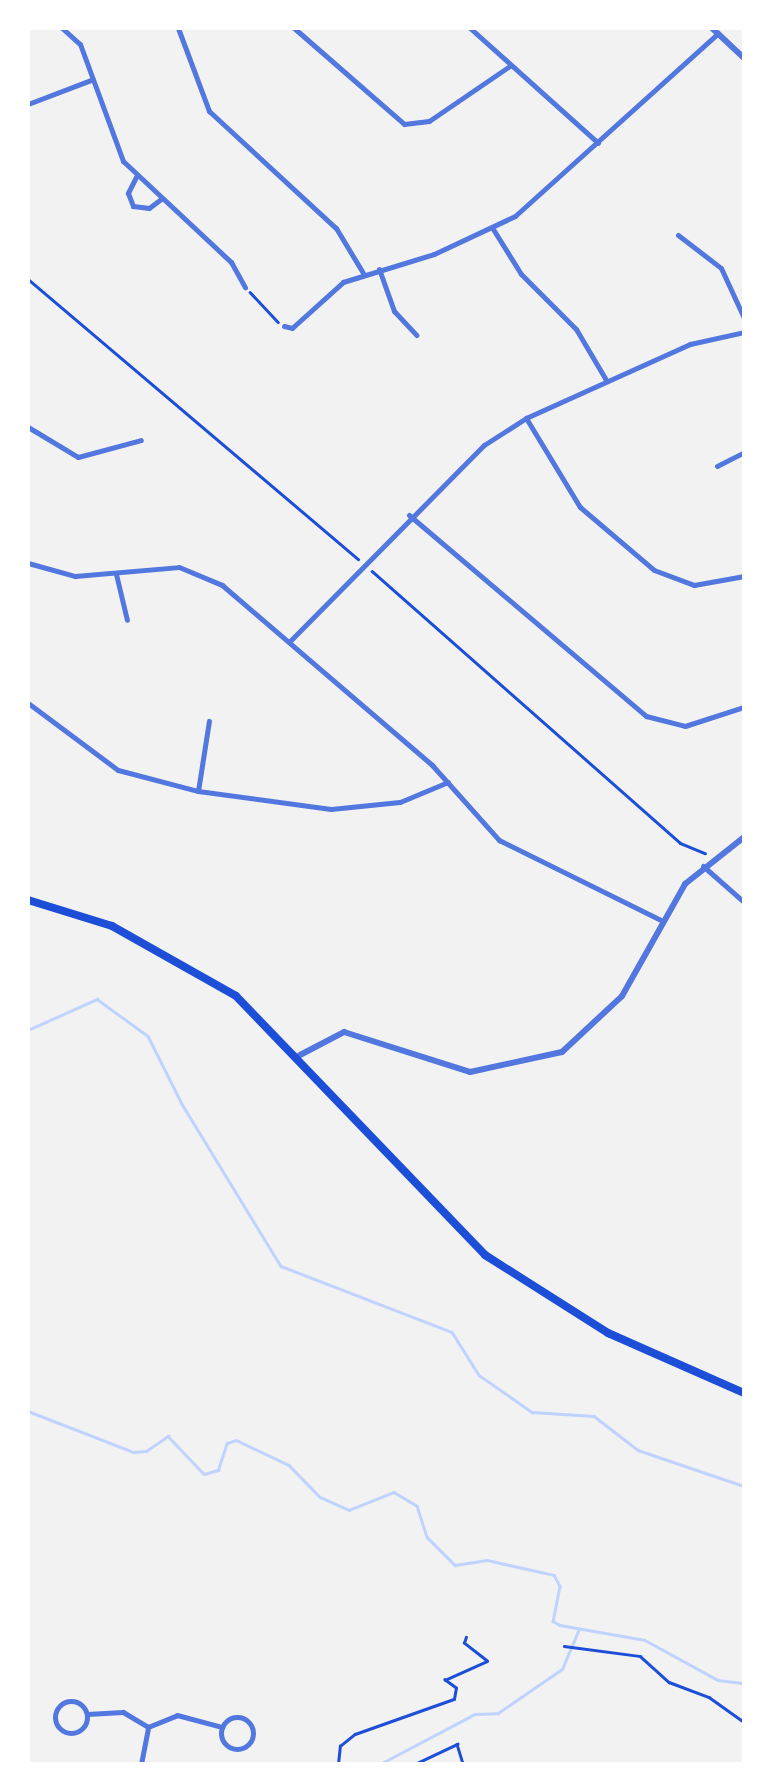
<!DOCTYPE html>
<style>
body{margin:0}
#map{position:relative;width:772px;height:1792px;overflow:hidden;background:#f2f2f2;font-family:"PT Sans Narrow",sans-serif}
div>[style]{position:absolute}
[style*='--x']{left:calc(var(--x)*1px);top:calc(var(--y)*1px);width:calc(var(--w)*1px);rotate:calc(var(--a)*1deg)}
.stream>*{height:2.5px;margin:-1.25px;padding:0 1.25px;transform-origin:1.25px;border-radius:1.25px;background:#bfd3fe}
.path>*{height:2.5px;margin:-1.25px;padding:0 1.25px;transform-origin:1.25px;border-radius:1.25px;background:#1d4ed8}
.minor>*{height:5px;margin:-2.5px;padding:0 2.5px;transform-origin:2.5px;border-radius:2.5px;background:#5277de}
.minor>.ring{margin:-2.5px;padding:0;box-sizing:content-box;background:none;border:5px solid #5277de;border-radius:50%}
.tertiary>*{height:6px;margin:-3px;padding:0 3px;transform-origin:3px;border-radius:3px;background:#5277de}
.primary>*{height:8px;margin:-4px;padding:0 4px;transform-origin:4px;border-radius:4px;background:#1d4ed8}
span{translate:-50% -50%;white-space:nowrap;text-align:center;line-height:1.15;-webkit-text-stroke:9px #fff;paint-order:stroke}
.frame{position:absolute;inset:0;border:30px solid #fff;pointer-events:none}
</style>
<div id="map">
<div class="stream">
<div style="--x:28;--y:1030;--w:76;--a:-24.2"></div>
<div style="--x:97;--y:999;--w:63;--a:36"></div>
<div style="--x:148;--y:1036;--w:76;--a:63.4"></div>
<div style="--x:182;--y:1104;--w:190;--a:58.6"></div>
<div style="--x:281;--y:1266;--w:183;--a:21.1"></div>
<div style="--x:452;--y:1332;--w:51;--a:57.9"></div>
<div style="--x:479;--y:1375;--w:65;--a:34.9"></div>
<div style="--x:532;--y:1412;--w:62;--a:3.7"></div>
<div style="--x:594;--y:1416;--w:56;--a:37.7"></div>
<div style="--x:638;--y:1450;--w:112;--a:18.8"></div>
<div style="--x:28;--y:1411;--w:113;--a:21.3"></div>
<div style="--x:133;--y:1452;--w:13;--a:-4"></div>
<div style="--x:146;--y:1451;--w:27;--a:-34"></div>
<div style="--x:168;--y:1436;--w:52;--a:46.5"></div>
<div style="--x:204;--y:1474;--w:15;--a:-16"></div>
<div style="--x:218;--y:1470;--w:28;--a:-72"></div>
<div style="--x:227;--y:1443;--w:9;--a:-18"></div>
<div style="--x:236;--y:1440;--w:59;--a:25.3"></div>
<div style="--x:289;--y:1465;--w:45;--a:45.9"></div>
<div style="--x:320;--y:1497;--w:32;--a:24"></div>
<div style="--x:349;--y:1510;--w:48;--a:-21.8"></div>
<div style="--x:394;--y:1492;--w:27;--a:31"></div>
<div style="--x:417;--y:1506;--w:33;--a:72"></div>
<div style="--x:427;--y:1537;--w:40;--a:45"></div>
<div style="--x:455;--y:1565;--w:32;--a:-9"></div>
<div style="--x:487;--y:1560;--w:69;--a:12.6"></div>
<div style="--x:554;--y:1575;--w:13;--a:61"></div>
<div style="--x:560;--y:1586;--w:36;--a:101"></div>
<div style="--x:553;--y:1621;--w:8;--a:30"></div>
<div style="--x:560;--y:1625;--w:86;--a:10"></div>
<div style="--x:645;--y:1640;--w:83;--a:28.7"></div>
<div style="--x:718;--y:1680;--w:26;--a:7"></div>
<div style="--x:380;--y:1764;--w:107;--a:-27.8"></div>
<div style="--x:475;--y:1714;--w:23;--a:-2"></div>
<div style="--x:498;--y:1713;--w:78;--a:-34.5"></div>
<div style="--x:562;--y:1669;--w:43;--a:-67"></div>
</div>
<div class="path">
<div style="--x:28;--y:279;--w:433;--a:40.3"></div>
<div style="--x:250;--y:292;--w:41;--a:47"></div>
<div style="--x:372;--y:571;--w:411;--a:41.4"></div>
<div style="--x:680;--y:843;--w:27;--a:22"></div>
<div style="--x:564;--y:1646;--w:77;--a:7.5"></div>
<div style="--x:640;--y:1656;--w:39;--a:42"></div>
<div style="--x:669;--y:1682;--w:43;--a:20.6"></div>
<div style="--x:709;--y:1697;--w:43;--a:35.5"></div>
<div style="--x:338;--y:1764;--w:18;--a:-84"></div>
<div style="--x:340;--y:1746;--w:19;--a:-39"></div>
<div style="--x:355;--y:1734;--w:105;--a:-19.5"></div>
<div style="--x:454;--y:1699;--w:11;--a:-80"></div>
<div style="--x:456;--y:1688;--w:14;--a:-144"></div>
<div style="--x:445;--y:1680;--w:46;--a:-24.3"></div>
<div style="--x:487;--y:1661;--w:29;--a:-142"></div>
<div style="--x:464;--y:1643;--w:6;--a:-72"></div>
<div style="--x:415;--y:1764;--w:47;--a:-25.5"></div>
<div style="--x:457;--y:1744;--w:21;--a:73"></div>
</div>
<div class="minor">
<div style="--x:62;--y:28;--w:24;--a:42"></div>
<div style="--x:80;--y:44;--w:125;--a:69.8"></div>
<div style="--x:123;--y:161;--w:148;--a:43.1"></div>
<div style="--x:231;--y:262;--w:29;--a:61"></div>
<div style="--x:178;--y:28;--w:89;--a:69.5"></div>
<div style="--x:209;--y:111;--w:173;--a:42.7"></div>
<div style="--x:336;--y:228;--w:52;--a:59"></div>
<div style="--x:294;--y:28;--w:146;--a:41.1"></div>
<div style="--x:404;--y:124;--w:25;--a:-7"></div>
<div style="--x:429;--y:121;--w:99;--a:-34.3"></div>
<div style="--x:470;--y:28;--w:172;--a:41.9"></div>
<div style="--x:28;--y:104;--w:67;--a:-20.9"></div>
<div style="--x:136;--y:177;--w:18;--a:117"></div>
<div style="--x:128;--y:193;--w:14;--a:69"></div>
<div style="--x:133;--y:206;--w:16;--a:7"></div>
<div style="--x:149;--y:208;--w:15;--a:-37"></div>
<div style="--x:493;--y:229;--w:53;--a:58.1"></div>
<div style="--x:521;--y:274;--w:78;--a:45"></div>
<div style="--x:576;--y:329;--w:59;--a:59.5"></div>
<div style="--x:678;--y:235;--w:54;--a:37.5"></div>
<div style="--x:721;--y:268;--w:55;--a:65.3"></div>
<div style="--x:379;--y:269;--w:45;--a:70.3"></div>
<div style="--x:394;--y:311;--w:33;--a:47"></div>
<div style="--x:284;--y:326;--w:8;--a:14"></div>
<div style="--x:292;--y:328;--w:69;--a:-42"></div>
<div style="--x:343;--y:282;--w:95;--a:-17.1"></div>
<div style="--x:434;--y:254;--w:89;--a:-25.1"></div>
<div style="--x:515;--y:216;--w:273;--a:-42"></div>
<div style="--x:526;--y:418;--w:104;--a:58.8"></div>
<div style="--x:580;--y:507;--w:97;--a:40.4"></div>
<div style="--x:654;--y:570;--w:43;--a:20.6"></div>
<div style="--x:694;--y:585;--w:51;--a:-10.2"></div>
<div style="--x:28;--y:427;--w:58;--a:31"></div>
<div style="--x:78;--y:457;--w:65;--a:-15.1"></div>
<div style="--x:717;--y:466;--w:30;--a:-27"></div>
<div style="--x:409;--y:515;--w:311;--a:40.3"></div>
<div style="--x:646;--y:716;--w:40;--a:14.4"></div>
<div style="--x:685;--y:726;--w:62;--a:-17.9"></div>
<div style="--x:28;--y:563;--w:49;--a:15.5"></div>
<div style="--x:75;--y:576;--w:104;--a:-4.9"></div>
<div style="--x:179;--y:567;--w:47;--a:22.7"></div>
<div style="--x:222;--y:585;--w:277;--a:40.6"></div>
<div style="--x:432;--y:765;--w:101;--a:48.2"></div>
<div style="--x:499;--y:840;--w:181;--a:26.3"></div>
<div style="--x:116;--y:574;--w:47;--a:76.6"></div>
<div style="--x:290;--y:641;--w:276;--a:-45.3"></div>
<div style="--x:484;--y:445;--w:50;--a:-32.7"></div>
<div style="--x:526;--y:418;--w:180;--a:-24.3"></div>
<div style="--x:690;--y:344;--w:55;--a:-12.5"></div>
<div style="--x:28;--y:703;--w:112;--a:36.7"></div>
<div style="--x:118;--y:770;--w:83;--a:14.7"></div>
<div style="--x:198;--y:791;--w:134;--a:7.7"></div>
<div style="--x:331;--y:809;--w:69;--a:-5.8"></div>
<div style="--x:400;--y:802;--w:52;--a:-22.6"></div>
<div style="--x:198;--y:791;--w:71;--a:-81.1"></div>
<div style="--x:703;--y:866;--w:55;--a:41.3"></div>
<div class="ring" style="left:55px;top:1701px;width:27px;height:27px"></div>
<div style="--x:87;--y:1714;--w:36;--a:-3"></div>
<div style="--x:123;--y:1712;--w:29;--a:31"></div>
<div style="--x:148;--y:1727;--w:31;--a:-22"></div>
<div style="--x:177;--y:1715;--w:47;--a:14.9"></div>
<div class="ring" style="left:221px;top:1717px;width:27px;height:27px"></div>
<div style="--x:141;--y:1764;--w:38;--a:-79"></div>
</div>
<div class="tertiary">
<div style="--x:712;--y:28;--w:44;--a:43.2"></div>
<div style="--x:300;--y:1055;--w:50;--a:-27.6"></div>
<div style="--x:344;--y:1032;--w:132;--a:17.6"></div>
<div style="--x:470;--y:1072;--w:94;--a:-12.3"></div>
<div style="--x:562;--y:1052;--w:82;--a:-43"></div>
<div style="--x:622;--y:996;--w:129;--a:-60.6"></div>
<div style="--x:685;--y:884;--w:75;--a:-38.5"></div>
</div>
<div class="primary">
<div style="--x:28;--y:900;--w:88;--a:17.2"></div>
<div style="--x:112;--y:926;--w:142;--a:29.4"></div>
<div style="--x:236;--y:996;--w:359;--a:46.1"></div>
<div style="--x:485;--y:1255;--w:146;--a:32.4"></div>
<div style="--x:608;--y:1333;--w:149;--a:23.8"></div>
</div>
<div class="frame"></div>
</div>
